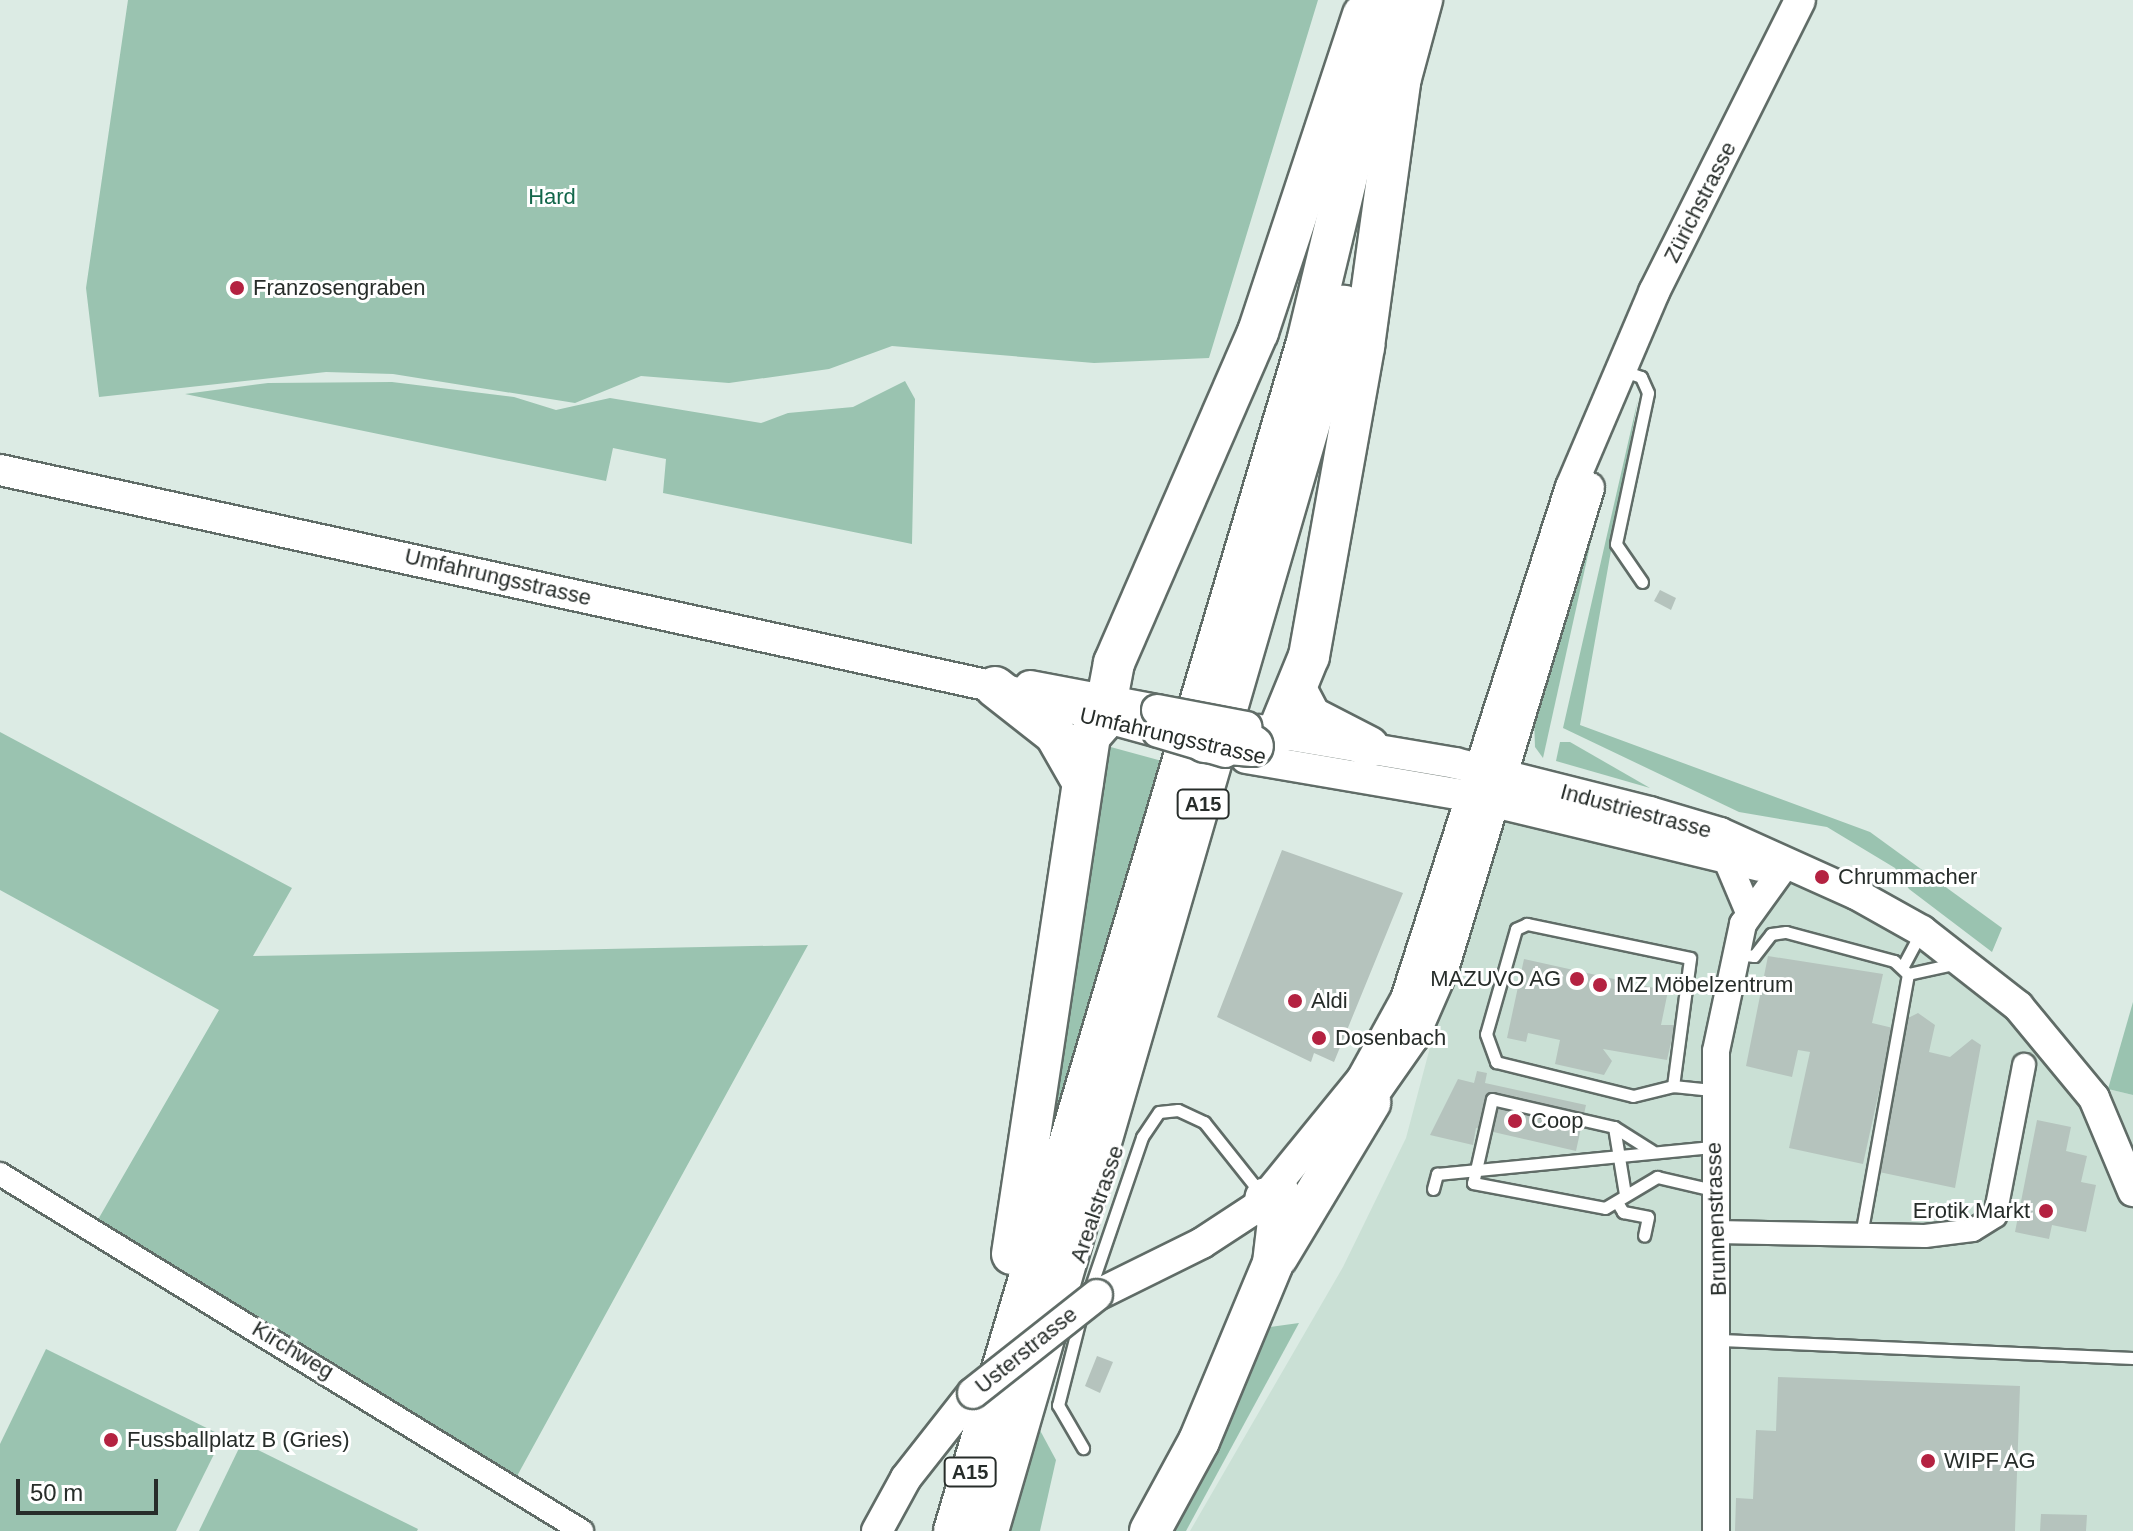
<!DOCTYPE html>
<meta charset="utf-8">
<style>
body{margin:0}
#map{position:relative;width:2133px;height:1531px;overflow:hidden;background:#dcebe4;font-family:Helvetica,sans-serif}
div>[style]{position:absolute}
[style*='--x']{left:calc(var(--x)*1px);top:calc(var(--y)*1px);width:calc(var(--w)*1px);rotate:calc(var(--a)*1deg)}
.built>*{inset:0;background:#cae0d5}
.green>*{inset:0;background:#9ac3b0}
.building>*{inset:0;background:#b5c3bd}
.roads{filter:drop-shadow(2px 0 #606c67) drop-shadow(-2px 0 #606c67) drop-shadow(0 2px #606c67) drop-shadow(0 -2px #606c67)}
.service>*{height:11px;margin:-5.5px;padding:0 5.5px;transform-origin:5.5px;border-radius:5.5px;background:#fff}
.minor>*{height:22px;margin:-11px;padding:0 11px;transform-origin:11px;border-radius:11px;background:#fff}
.tertiary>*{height:26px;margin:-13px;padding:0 13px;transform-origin:13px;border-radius:13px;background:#fff}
.secondary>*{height:30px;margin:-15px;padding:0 15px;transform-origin:15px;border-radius:15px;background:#fff}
.motorway>*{height:40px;margin:-20px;padding:0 20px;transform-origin:20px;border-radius:20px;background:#fff}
.bridges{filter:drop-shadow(2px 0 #606c67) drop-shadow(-2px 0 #606c67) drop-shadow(0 2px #606c67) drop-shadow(0 -2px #606c67)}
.secondary-bridge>*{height:30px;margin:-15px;padding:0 15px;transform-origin:15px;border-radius:15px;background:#fff}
.motorway-bridge>*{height:40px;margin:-20px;padding:0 20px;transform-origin:20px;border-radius:20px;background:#fff}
.dots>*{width:22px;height:22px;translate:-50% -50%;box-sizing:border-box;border:4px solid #fff;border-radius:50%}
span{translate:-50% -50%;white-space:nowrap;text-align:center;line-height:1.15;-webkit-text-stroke:6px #fff;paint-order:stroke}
.shield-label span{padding:2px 6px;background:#fff;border:2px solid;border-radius:6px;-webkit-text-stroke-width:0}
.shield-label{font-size:20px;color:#272d2a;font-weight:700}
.park-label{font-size:22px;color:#13674b}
.street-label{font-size:22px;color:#272d2a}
.poi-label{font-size:22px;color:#272d2a}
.left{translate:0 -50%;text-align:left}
.right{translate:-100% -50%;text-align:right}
.scale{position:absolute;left:16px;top:1479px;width:142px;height:36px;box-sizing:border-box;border:4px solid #272d2a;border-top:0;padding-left:10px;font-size:24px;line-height:28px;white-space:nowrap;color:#272d2a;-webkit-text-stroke:6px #fff;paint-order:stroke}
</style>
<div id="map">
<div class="built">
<div style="clip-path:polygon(1495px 802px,1787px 863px,1922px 931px,2094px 1098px,2108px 1089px,2133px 1095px,2133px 1531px,1190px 1531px,1343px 1267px,1406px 1138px)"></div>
</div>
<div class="green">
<div style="clip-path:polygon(128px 0,1318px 0,1209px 358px,1094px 363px,892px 346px,829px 369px,729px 383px,641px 376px,575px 403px,393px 374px,326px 372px,99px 397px,86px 288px)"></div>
<div style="clip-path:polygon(905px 381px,915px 399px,912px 544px,663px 493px,666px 459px,613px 448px,606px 481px,185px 394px,268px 383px,392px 382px,514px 397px,556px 410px,610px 398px,761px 423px,788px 413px,853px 407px)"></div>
<div style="clip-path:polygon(1638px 399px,1580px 725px,1870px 832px,2002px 928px,1992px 952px,1909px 889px,1895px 868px,1827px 827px,1739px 812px,1563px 728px)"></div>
<div style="clip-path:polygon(1601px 496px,1543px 758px,1535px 747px,1534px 717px)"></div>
<div style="clip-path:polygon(0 732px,292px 888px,253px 956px,808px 945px,511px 1487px,92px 1230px,219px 1010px,0 890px)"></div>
<div style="clip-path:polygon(1560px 742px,1570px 742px,1650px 788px,1556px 761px)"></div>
<div style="clip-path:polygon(1096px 743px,1162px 761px,1031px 1193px)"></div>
<div style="clip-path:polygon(2133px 1002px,2133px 1095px,2108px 1089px)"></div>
<div style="clip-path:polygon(1299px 1323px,1186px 1531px,1160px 1531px,1262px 1328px)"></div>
<div style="clip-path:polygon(46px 1349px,223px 1436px,176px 1531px,0 1531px,0 1444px)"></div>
<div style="clip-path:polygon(1035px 1421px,1056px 1460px,1040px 1531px,1007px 1531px)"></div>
<div style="clip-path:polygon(242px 1442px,418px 1529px,417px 1531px,199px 1531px)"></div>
</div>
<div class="building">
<div style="clip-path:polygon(1660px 590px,1676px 598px,1671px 610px,1654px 601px)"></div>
<div style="clip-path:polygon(1282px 850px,1403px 893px,1334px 1062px,1314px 1053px,1311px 1062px,1217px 1017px)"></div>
<div style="clip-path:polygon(1768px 956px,1883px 974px,1872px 1023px,1893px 1028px,1863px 1164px,1789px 1148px,1810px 1052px,1798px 1050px,1792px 1077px,1746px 1066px)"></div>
<div style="clip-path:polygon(1524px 959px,1668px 991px,1661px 1025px,1675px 1025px,1667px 1060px,1603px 1049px,1612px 1061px,1604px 1075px,1555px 1064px,1560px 1040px,1528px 1033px,1526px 1042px,1507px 1038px)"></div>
<div style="clip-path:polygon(1918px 1013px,1935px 1025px,1929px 1052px,1950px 1057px,1972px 1039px,1981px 1045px,1955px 1188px,1879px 1172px,1908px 1018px)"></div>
<div style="clip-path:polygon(1477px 1071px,1487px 1073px,1485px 1083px,1586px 1105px,1576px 1151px,1476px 1128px,1473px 1145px,1430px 1135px,1458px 1079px,1474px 1083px)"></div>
<div style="clip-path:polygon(2037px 1120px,2071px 1127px,2066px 1151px,2087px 1156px,2081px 1182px,2096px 1185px,2086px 1232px,2052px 1225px,2049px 1239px,2015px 1232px)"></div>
<div style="clip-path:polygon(1097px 1356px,1113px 1362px,1100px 1393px,1085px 1386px)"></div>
<div style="clip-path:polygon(1778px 1377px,2020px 1386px,2015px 1531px,1735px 1531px,1736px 1498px,1753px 1499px,1756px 1430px,1776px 1431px)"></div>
<div style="clip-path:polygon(2041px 1514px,2087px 1515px,2086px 1531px,2040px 1531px)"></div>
</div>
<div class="roads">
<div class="service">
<div style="--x:1621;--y:370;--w:21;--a:19"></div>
<div style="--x:1641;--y:377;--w:17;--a:66"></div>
<div style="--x:1648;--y:393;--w:154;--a:102"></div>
<div style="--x:1616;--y:544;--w:46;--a:55.6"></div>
<div style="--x:1737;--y:954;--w:17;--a:7"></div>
<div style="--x:1754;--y:956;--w:28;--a:-52"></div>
<div style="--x:1771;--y:934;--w:15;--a:-8"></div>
<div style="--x:1786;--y:932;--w:112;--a:15"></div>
<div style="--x:1894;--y:961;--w:19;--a:43"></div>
<div style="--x:1908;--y:974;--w:265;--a:100.2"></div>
<div style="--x:1903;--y:966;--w:38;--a:-62"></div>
<div style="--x:1908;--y:974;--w:47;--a:-12.3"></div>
<div style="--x:1673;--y:1086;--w:129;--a:-82.4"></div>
<div style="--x:1690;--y:958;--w:167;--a:-168.2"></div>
<div style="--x:1527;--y:924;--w:12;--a:156"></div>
<div style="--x:1516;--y:929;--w:109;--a:105.9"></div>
<div style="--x:1486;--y:1034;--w:30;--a:70"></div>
<div style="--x:1496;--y:1062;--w:141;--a:13.9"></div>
<div style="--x:1633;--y:1096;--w:41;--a:-14"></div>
<div style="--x:1673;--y:1086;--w:39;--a:6"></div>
<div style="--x:1614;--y:1127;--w:68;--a:80.7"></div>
<div style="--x:1652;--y:1151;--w:45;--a:-147.7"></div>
<div style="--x:1614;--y:1127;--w:125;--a:-167.1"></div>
<div style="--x:1492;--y:1099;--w:86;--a:102.7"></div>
<div style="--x:1473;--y:1183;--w:134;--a:10.7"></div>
<div style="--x:1605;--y:1208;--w:61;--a:-30.8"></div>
<div style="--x:1657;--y:1177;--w:57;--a:13.1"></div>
<div style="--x:1433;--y:1189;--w:16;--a:-75"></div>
<div style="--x:1437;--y:1174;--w:276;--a:-5.6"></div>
<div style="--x:1617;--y:1202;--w:12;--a:59"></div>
<div style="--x:1623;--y:1212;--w:25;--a:11"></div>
<div style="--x:1648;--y:1217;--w:19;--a:102"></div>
<div style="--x:1088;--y:1295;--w:167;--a:-71.1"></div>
<div style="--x:1142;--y:1137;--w:30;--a:-56"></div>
<div style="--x:1159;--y:1112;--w:19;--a:-6"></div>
<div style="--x:1178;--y:1110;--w:29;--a:25"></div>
<div style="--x:1204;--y:1122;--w:93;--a:51.5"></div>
<div style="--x:1080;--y:1319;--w:89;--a:104.3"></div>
<div style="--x:1058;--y:1405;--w:50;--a:59.8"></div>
<div style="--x:1721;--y:1340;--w:412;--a:2.5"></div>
</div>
<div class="minor">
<div style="--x:0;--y:1174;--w:683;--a:31.53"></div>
<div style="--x:1716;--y:1232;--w:209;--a:1.1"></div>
<div style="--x:1925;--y:1236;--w:48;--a:-7.1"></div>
<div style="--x:1973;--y:1230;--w:26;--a:-32"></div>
<div style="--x:1995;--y:1216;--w:154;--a:-79.1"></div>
</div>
<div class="tertiary">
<div style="--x:1726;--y:858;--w:56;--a:67.1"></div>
<div style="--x:1716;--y:1531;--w:480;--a:-90"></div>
<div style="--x:1716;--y:1051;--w:130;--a:-78"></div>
<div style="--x:1743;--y:924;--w:75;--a:-54.2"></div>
</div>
<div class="secondary">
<div style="--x:0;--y:470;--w:1018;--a:12.3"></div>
<div style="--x:995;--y:687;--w:169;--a:15.4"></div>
<div style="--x:1030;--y:686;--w:129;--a:10.7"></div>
<div style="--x:1260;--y:730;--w:198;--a:9.6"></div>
<div style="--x:1455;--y:763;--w:201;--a:14.1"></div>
<div style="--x:1650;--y:812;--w:73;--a:16.7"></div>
<div style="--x:1720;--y:833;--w:149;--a:24.2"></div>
<div style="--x:1856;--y:894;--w:76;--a:29.3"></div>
<div style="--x:1922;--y:931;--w:122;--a:38"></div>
<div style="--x:2018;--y:1006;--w:119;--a:50.4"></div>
<div style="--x:2094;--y:1098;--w:101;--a:67.2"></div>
<div style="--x:1246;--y:758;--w:230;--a:9.7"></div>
<div style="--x:1473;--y:797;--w:295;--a:13.5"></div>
<div style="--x:1357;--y:1118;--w:98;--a:-55"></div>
<div style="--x:1413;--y:1038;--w:75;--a:-66.5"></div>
<div style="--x:1443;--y:969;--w:503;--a:-73.12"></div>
<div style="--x:1265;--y:1198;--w:154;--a:-50.8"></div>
<div style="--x:1362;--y:1079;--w:91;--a:-61.2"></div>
<div style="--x:1406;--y:999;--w:538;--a:-72.14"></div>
<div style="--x:1571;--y:487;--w:212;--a:-66.9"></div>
<div style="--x:1654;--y:292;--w:326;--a:-63.4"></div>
<div style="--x:1097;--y:1295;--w:117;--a:-26.3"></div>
<div style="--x:1202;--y:1243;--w:97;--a:-33.2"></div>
<div style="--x:877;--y:1531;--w:60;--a:-61.3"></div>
<div style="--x:906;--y:1478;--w:108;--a:-51.8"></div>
</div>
<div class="motorway">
<div style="--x:1395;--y:100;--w:104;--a:-74.9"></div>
<div style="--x:995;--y:687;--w:76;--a:38.1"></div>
<div style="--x:1055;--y:734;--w:56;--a:60.3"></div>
<div style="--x:1298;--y:693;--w:27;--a:62"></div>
<div style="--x:1311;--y:717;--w:65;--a:27.3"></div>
<div style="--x:1253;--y:746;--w:27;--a:-27"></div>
<div style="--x:1277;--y:734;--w:84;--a:-67.7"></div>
<div style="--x:1309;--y:656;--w:315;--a:-79.9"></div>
<div style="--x:1364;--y:346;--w:273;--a:-82.2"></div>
<div style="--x:1012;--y:1254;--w:524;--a:-81.44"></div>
<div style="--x:1090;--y:736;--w:20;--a:-49"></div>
<div style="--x:1103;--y:721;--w:59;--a:-79.3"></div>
<div style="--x:1114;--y:663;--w:361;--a:-66.5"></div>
<div style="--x:1258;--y:332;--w:334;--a:-71.7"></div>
<div style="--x:1278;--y:1256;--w:179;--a:-59"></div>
<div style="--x:954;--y:1531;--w:1240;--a:-73.46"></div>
<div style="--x:1307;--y:342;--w:352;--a:-76.4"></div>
<div style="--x:988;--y:1531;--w:1276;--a:-73.8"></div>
<div style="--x:1150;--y:1531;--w:102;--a:-61.4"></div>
<div style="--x:1199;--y:1441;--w:193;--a:-67.4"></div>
<div style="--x:1273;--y:1263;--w:42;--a:-83.2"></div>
<div style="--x:1278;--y:1221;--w:26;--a:-119"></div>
</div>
</div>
<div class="bridges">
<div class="secondary-bridge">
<div style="--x:1157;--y:710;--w:91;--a:10.8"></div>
<div style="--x:1158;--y:732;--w:70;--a:16.6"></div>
<div style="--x:973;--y:1393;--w:158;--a:-38.3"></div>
</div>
<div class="motorway-bridge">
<div style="--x:1205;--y:742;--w:48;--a:4.8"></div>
</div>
</div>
<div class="dots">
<div style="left:237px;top:288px;background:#b42241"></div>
<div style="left:1822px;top:877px;background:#b42241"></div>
<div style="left:1577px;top:979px;background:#b42241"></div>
<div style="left:1600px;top:985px;background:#b42241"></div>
<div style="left:1295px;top:1001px;background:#b42241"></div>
<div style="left:1319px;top:1038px;background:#b42241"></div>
<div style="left:1515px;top:1121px;background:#b42241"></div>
<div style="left:2046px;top:1211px;background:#b42241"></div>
<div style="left:111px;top:1440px;background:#b42241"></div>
<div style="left:1928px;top:1461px;background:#b42241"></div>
</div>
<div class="shield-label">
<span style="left:1203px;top:804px">A15</span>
<span style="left:970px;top:1472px">A15</span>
</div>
<div class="park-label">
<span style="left:552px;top:197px">Hard</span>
</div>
<div class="street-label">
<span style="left:1700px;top:202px;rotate:-63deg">Zürichstrasse</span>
<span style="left:498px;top:577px;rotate:13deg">Umfahrungsstrasse</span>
<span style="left:1173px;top:736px;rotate:13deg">Umfahrungsstrasse</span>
<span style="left:1636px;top:811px;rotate:15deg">Industriestrasse</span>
<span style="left:1097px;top:1204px;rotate:-71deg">Arealstrasse</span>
<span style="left:1716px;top:1219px;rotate:-92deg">Brunnenstrasse</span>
<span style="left:293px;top:1350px;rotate:31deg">Kirchweg</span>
<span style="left:1026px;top:1350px;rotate:-39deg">Usterstrasse</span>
</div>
<div class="poi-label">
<span class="left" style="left:253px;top:288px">Franzosengraben</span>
<span class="left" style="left:1838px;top:877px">Chrummacher</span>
<span class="right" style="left:1561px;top:979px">MAZUVO AG</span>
<span class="left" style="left:1616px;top:985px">MZ Möbelzentrum</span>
<span class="left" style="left:1311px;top:1001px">Aldi</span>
<span class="left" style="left:1335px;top:1038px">Dosenbach</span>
<span class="left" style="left:1531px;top:1121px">Coop</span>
<span class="right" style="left:2030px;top:1211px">Erotik Markt</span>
<span class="left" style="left:127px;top:1440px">Fussballplatz B (Gries)</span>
<span class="left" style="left:1944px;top:1461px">WIPF AG</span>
</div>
<div class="scale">50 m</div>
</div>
